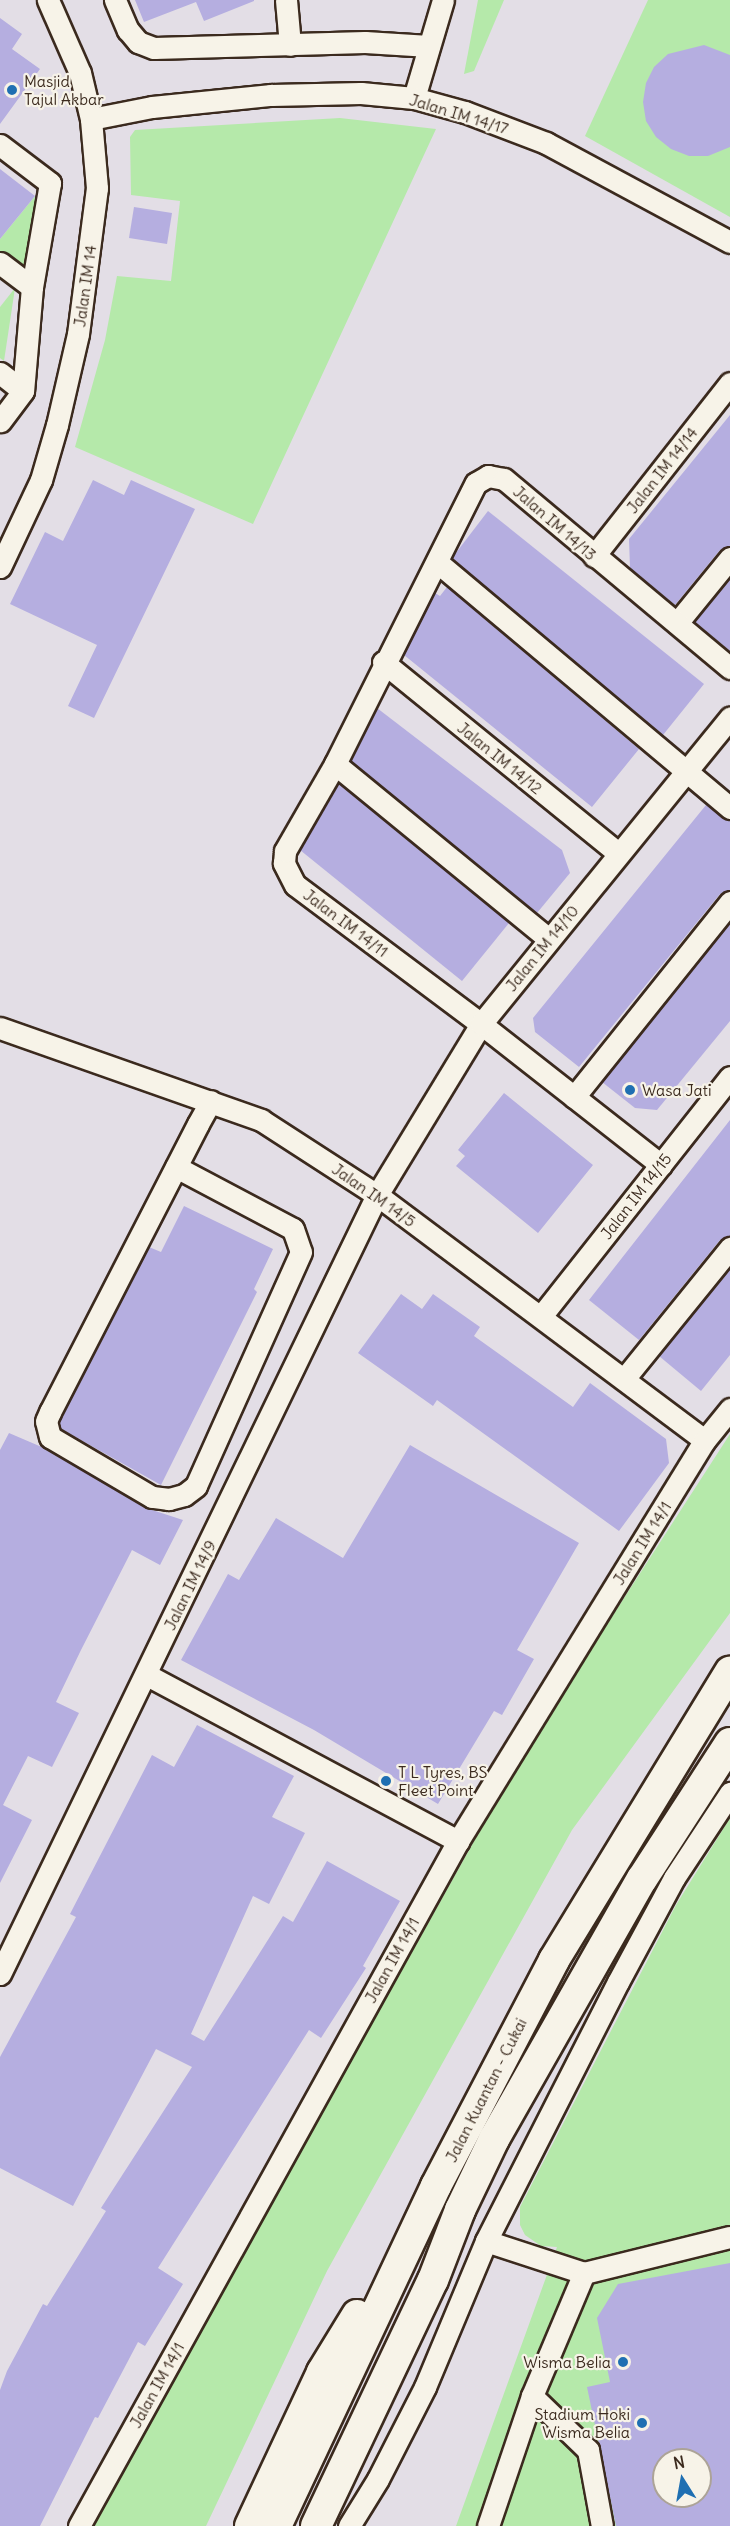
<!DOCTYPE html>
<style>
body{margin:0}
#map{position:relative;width:730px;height:2526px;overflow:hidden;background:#e3dee6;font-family:Delius,sans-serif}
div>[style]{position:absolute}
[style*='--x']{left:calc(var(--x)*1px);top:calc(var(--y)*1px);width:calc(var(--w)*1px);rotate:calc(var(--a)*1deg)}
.green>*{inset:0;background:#b5e9aa}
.building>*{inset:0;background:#b5aee0}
.roads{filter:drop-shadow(2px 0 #3b2a1e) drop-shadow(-2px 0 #3b2a1e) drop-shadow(0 2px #3b2a1e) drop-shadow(0 -2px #3b2a1e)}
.minor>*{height:21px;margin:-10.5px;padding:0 10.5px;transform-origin:10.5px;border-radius:10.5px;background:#f7f3e8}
.highway>*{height:30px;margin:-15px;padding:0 15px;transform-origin:15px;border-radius:15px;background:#f7f3e8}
.dots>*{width:16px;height:16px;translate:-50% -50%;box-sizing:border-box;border:3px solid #f7f3e8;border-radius:50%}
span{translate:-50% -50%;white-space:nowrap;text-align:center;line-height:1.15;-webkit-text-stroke:4.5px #f7f3e8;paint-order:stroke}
.poi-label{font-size:16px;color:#3b2a1e}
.left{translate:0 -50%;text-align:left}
.right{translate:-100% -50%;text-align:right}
.street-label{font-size:16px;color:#3b2a1e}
.north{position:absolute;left:652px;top:2448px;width:60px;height:60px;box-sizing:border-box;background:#f7f3e8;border:2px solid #aca397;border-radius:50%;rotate:349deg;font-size:16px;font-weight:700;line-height:24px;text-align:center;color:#3b2a1e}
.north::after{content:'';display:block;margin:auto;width:21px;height:27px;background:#1f6fb2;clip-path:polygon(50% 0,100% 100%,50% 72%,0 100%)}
</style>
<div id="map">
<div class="green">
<div style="clip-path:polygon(478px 0,504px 0,474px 71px,464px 74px)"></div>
<div style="clip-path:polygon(648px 0,730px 0,730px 217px,585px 136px)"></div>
<div style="clip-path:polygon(340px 118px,436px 129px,253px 524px,75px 447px,105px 340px,117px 276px,171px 281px,180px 201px,131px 195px,130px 137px,135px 130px)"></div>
<div style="clip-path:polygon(35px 196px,40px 201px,23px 269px,0 251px,0 239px)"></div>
<div style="clip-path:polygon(15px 288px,4px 361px,0 358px,0 307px)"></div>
<div style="clip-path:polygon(730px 1434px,730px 1613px,572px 1830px,327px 2271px,206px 2526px,91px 2526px,520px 1759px)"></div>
<div style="clip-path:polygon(evenodd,730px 1818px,730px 2526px,456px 2526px,557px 2247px,541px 2246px,525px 2235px,520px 2225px,520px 2207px,676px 1905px,730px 1818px,664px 2460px,700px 2460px,700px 2496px,664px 2496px,664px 2460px)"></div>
</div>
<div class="building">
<div style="clip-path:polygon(135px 0,254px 0,254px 1px,204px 21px,196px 2px,144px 22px)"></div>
<div style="clip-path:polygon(0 18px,22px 34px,12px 49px,40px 69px,0 124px)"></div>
<div style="clip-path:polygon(704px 45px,730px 55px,730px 147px,708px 156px,689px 156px,671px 149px,656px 137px,646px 121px,643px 102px,646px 83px,654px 67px,668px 54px)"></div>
<div style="clip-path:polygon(0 169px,35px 196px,0 239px)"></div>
<div style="clip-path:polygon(134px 207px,172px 213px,167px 244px,129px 238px)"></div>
<div style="clip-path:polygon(730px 415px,730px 546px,720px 550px,675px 605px,630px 568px,629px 539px)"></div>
<div style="clip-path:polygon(93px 480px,124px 495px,131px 480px,195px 509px,94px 718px,68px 706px,97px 645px,10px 604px,45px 532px,63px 541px)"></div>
<div style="clip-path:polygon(488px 511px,704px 684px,663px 735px,452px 558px)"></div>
<div style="clip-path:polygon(730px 578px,730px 651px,695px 622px)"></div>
<div style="clip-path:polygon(447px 587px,639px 749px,592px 807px,404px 655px,435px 593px,440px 596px)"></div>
<div style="clip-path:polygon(377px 708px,562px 850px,570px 873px,537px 913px,351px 761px)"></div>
<div style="clip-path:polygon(339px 783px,509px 923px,462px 981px,300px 850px)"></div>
<div style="clip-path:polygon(706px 805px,730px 820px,730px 890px,720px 894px,579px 1067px,535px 1032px,533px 1018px)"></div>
<div style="clip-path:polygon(730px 922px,730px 1021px,657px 1110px,635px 1108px,602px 1082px)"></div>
<div style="clip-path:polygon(504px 1093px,593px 1165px,538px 1233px,456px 1166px,465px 1156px,458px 1150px)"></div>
<div style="clip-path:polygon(730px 1120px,730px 1236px,720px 1240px,639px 1340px,589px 1300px)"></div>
<div style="clip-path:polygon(184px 1206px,273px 1249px,254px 1289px,257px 1292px,161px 1485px,61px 1429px,59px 1422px,149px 1247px,161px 1252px)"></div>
<div style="clip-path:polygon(730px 1268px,730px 1355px,701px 1391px,659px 1356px)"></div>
<div style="clip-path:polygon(401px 1294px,422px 1309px,433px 1294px,480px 1327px,474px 1336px,573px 1407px,590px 1383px,666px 1439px,669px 1463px,619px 1531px,437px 1400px,433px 1406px,358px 1353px)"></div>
<div style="clip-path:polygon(9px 1433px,44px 1448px,146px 1508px,183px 1520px,160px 1565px,132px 1550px,81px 1650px,56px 1702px,79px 1713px,52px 1767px,28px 1756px,3px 1805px,32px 1820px,0 1883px,0 1450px)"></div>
<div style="clip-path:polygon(410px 1445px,579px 1543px,517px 1650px,534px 1659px,502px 1715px,494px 1711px,438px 1804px,314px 1730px,181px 1660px,228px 1574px,239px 1580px,276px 1518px,343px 1558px)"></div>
<div style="clip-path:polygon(197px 1725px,294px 1776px,272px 1817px,305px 1833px,269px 1904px,253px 1896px,191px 2034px,204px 2041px,283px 1916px,293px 1922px,327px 1861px,400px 1901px,363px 1966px,366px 1968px,321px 2038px,309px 2030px,158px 2268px,183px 2284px,145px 2346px,138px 2342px,98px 2418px,95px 2417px,40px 2526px,0 2526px,0 2390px,7px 2371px,43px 2304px,47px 2306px,106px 2211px,101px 2208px,192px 2067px,156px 2049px,73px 2206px,0 2168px,0 2057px,76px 1917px,70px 1914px,152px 1755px,174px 1767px)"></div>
<div style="clip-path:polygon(evenodd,730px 2263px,730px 2526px,616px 2526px,587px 2387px,610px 2382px,597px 2318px,618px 2284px,730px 2263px,664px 2460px,700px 2460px,700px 2496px,664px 2496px,664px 2460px)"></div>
</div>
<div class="roads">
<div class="minor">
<div style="--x:115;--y:0;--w:33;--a:67"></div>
<div style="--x:128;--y:30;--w:16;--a:50"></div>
<div style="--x:138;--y:42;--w:17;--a:21"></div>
<div style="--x:154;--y:48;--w:211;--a:-1.6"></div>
<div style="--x:365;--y:42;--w:64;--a:3.6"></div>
<div style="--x:286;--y:0;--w:45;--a:84.9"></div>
<div style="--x:414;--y:98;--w:102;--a:-73.5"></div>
<div style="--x:91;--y:119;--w:62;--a:-11.1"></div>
<div style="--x:152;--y:107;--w:120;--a:-5.8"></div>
<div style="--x:271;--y:95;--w:90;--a:-1.3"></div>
<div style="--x:361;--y:93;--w:53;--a:5.4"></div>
<div style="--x:414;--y:98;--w:53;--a:15.4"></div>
<div style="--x:465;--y:112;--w:87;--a:20.9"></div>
<div style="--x:546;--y:143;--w:209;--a:28.3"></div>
<div style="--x:0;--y:145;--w:63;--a:37.2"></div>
<div style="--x:50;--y:183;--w:106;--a:99.8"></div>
<div style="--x:32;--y:287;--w:104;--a:94.9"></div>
<div style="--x:23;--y:391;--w:38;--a:127"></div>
<div style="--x:0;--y:263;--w:40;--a:37"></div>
<div style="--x:0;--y:373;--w:29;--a:38"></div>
<div style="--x:594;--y:556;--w:220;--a:-51.8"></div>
<div style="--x:437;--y:562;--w:383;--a:40"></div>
<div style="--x:0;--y:567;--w:96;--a:-64.8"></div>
<div style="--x:41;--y:480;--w:57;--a:-73.8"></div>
<div style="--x:57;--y:425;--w:93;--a:-77"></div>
<div style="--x:78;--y:334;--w:147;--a:-82.6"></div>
<div style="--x:97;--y:188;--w:69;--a:-95"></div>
<div style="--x:91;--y:119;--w:47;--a:-103.4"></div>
<div style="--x:80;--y:73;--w:80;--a:-113.7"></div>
<div style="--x:677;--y:623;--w:84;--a:-50.8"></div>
<div style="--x:383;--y:662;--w:303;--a:39.1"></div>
<div style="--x:335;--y:764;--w:276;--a:39.3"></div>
<div style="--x:0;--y:1028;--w:277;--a:19.4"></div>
<div style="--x:261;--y:1120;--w:138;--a:32.9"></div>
<div style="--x:377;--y:1195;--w:409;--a:36.8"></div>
<div style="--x:574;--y:1097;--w:250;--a:-51.3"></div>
<div style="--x:661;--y:1165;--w:229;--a:-141.9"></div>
<div style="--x:481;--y:1024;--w:232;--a:-143.2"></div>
<div style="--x:295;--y:885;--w:25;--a:-117"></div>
<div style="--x:284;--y:863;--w:12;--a:-85"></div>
<div style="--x:285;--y:851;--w:100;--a:-60.1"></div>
<div style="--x:335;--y:764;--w:314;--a:-63.4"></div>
<div style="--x:476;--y:483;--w:14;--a:-30"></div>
<div style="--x:488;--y:476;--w:16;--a:11"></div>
<div style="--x:504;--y:479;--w:295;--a:39.9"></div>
<div style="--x:176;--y:1167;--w:132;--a:27.9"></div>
<div style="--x:293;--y:1229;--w:24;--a:71"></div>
<div style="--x:301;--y:1252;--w:256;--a:114.2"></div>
<div style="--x:196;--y:1486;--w:15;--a:143"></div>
<div style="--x:184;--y:1495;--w:16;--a:165"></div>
<div style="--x:169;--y:1499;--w:17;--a:-173"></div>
<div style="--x:152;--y:1497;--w:118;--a:-149.5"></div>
<div style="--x:50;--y:1437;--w:16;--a:-104"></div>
<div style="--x:46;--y:1421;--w:10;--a:-66"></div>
<div style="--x:50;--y:1412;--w:324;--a:-62.8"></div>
<div style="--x:198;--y:1124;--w:26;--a:-61"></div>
<div style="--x:542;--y:1315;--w:303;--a:-51.7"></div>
<div style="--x:624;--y:1379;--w:169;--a:-51"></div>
<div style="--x:147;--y:1675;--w:353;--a:28.1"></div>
<div style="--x:0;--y:1974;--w:865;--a:-64.18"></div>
<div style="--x:377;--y:1195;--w:200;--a:-58.7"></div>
<div style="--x:481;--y:1024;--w:395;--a:-50.9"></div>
<div style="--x:486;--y:2241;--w:103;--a:18.1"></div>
<div style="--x:584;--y:2273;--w:150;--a:-13.9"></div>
<div style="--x:532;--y:2396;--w:78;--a:44"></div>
<div style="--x:588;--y:2450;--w:77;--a:79.6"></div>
<div style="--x:79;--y:2526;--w:783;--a:-61.04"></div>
<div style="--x:458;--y:1841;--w:471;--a:-58.4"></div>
<div style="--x:705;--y:1440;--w:40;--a:-51"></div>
<div style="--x:349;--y:2526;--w:55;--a:-58.3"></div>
<div style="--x:378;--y:2479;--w:103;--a:-62.9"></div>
<div style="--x:425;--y:2387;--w:158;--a:-67.3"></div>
<div style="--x:486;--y:2241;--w:291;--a:-63"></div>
<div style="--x:618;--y:1982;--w:118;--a:-61.7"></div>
<div style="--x:674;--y:1878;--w:102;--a:-56.6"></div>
<div style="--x:488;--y:2526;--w:137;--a:-71.3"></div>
<div style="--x:532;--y:2396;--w:134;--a:-67.1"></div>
</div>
<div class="highway">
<div style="--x:250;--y:2526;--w:170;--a:-64.9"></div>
<div style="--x:322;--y:2372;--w:67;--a:-58.4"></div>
<div style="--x:276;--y:2526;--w:376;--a:-64.8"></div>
<div style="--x:436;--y:2186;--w:255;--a:-62.4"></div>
<div style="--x:554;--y:1960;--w:338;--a:-58.6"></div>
<div style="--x:316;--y:2526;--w:272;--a:-64.6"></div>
<div style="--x:433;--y:2280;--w:75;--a:-68.9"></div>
<div style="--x:460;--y:2210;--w:79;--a:-64.4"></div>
<div style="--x:494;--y:2139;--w:299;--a:-60.4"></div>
<div style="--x:642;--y:1879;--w:162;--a:-57.1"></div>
</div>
</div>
<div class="dots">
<div style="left:12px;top:90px;background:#1f6fb2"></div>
<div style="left:630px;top:1090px;background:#1f6fb2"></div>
<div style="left:386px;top:1781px;background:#1f6fb2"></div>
<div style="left:623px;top:2362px;background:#1f6fb2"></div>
<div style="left:642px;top:2423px;background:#1f6fb2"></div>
</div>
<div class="poi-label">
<span class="left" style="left:24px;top:90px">Masjid<br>Tajul Akbar</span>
<span class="left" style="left:642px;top:1090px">Wasa Jati</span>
<span class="left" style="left:398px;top:1781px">T L Tyres, BS<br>Fleet Point</span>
<span class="right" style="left:611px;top:2362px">Wisma Belia</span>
<span class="right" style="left:630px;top:2423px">Stadium Hoki<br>Wisma Belia</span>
</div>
<div class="street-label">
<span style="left:459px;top:114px;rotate:17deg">Jalan IM 14/17</span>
<span style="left:85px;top:286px;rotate:-82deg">Jalan IM 14</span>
<span style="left:662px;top:470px;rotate:-52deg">Jalan IM 14/14</span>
<span style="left:555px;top:523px;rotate:41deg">Jalan IM 14/13</span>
<span style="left:500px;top:758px;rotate:39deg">Jalan IM 14/12</span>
<span style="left:346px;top:923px;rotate:37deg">Jalan IM 14/11</span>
<span style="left:542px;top:948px;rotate:-51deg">Jalan IM 14/10</span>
<span style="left:374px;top:1195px;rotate:35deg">Jalan IM 14/5</span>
<span style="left:636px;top:1196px;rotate:-52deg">Jalan IM 14/15</span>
<span style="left:642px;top:1543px;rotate:-58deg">Jalan IM 14/1</span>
<span style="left:190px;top:1585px;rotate:-64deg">Jalan IM 14/9</span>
<span style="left:392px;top:1960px;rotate:-61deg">Jalan IM 14/1</span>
<span style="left:486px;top:2090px;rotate:-63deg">Jalan Kuantan - Cukai</span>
<span style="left:157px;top:2385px;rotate:-61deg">Jalan IM 14/1</span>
</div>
<div class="north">N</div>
</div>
